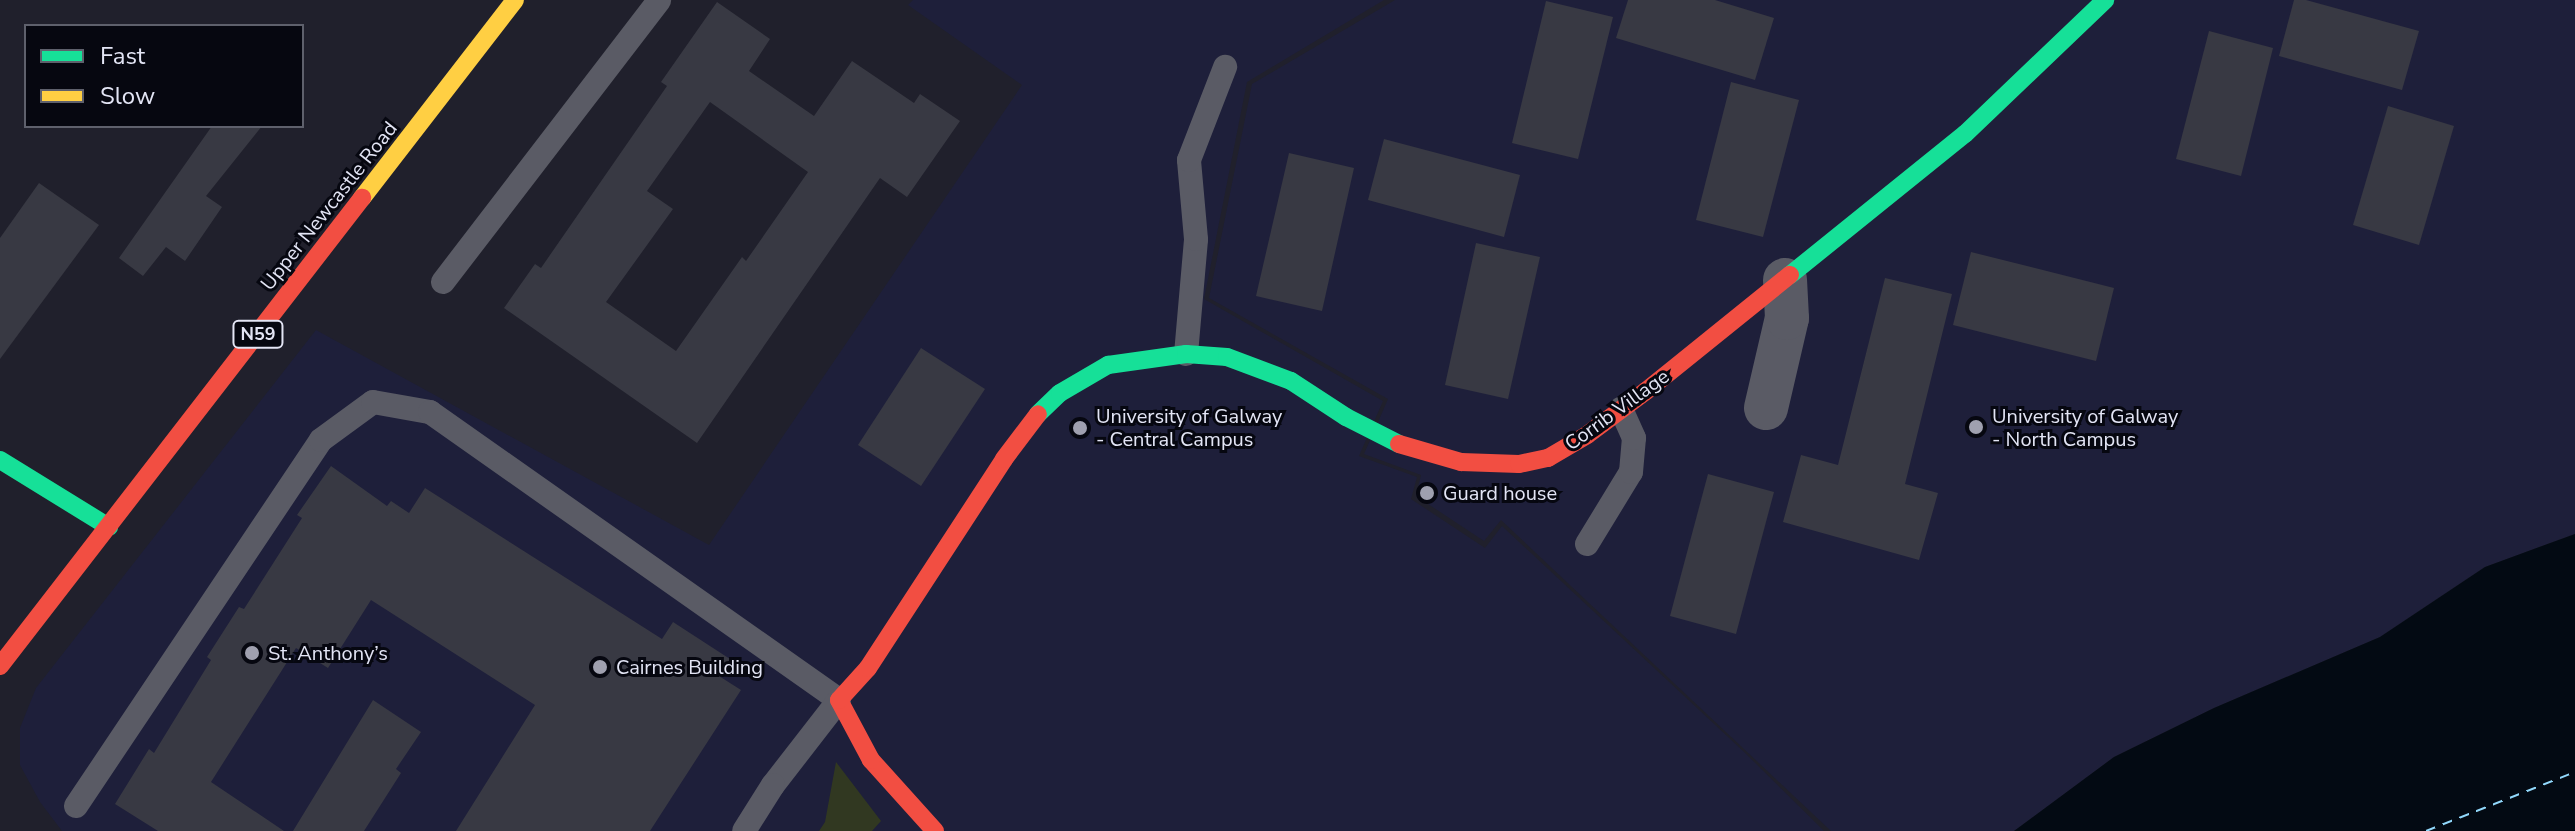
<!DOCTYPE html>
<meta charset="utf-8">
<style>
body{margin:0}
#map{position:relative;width:2575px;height:831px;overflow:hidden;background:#20202c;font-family:"Nunito Sans",sans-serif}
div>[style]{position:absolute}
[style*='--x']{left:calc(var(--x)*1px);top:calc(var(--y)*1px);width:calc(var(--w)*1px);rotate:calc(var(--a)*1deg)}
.built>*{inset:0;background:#1e1f3a}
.green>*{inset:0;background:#313821}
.water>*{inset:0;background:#030a13}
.ferry>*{height:2px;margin-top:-1px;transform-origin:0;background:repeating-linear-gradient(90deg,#91d8fb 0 10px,transparent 0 18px)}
.building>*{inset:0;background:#383943}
.lane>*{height:24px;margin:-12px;padding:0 12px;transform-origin:12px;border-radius:12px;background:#5a5b65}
.street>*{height:44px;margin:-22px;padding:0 22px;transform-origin:22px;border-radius:22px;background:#5a5b65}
.fast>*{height:18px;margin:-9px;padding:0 9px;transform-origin:9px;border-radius:9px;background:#16e098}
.slow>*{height:18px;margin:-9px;padding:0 9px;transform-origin:9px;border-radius:9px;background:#ffcf43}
.jam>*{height:18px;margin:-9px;padding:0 9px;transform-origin:9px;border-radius:9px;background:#f24e42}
.dots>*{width:22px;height:22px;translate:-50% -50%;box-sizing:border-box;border:4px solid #060710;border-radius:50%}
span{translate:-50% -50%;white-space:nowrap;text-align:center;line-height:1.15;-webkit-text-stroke:6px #060710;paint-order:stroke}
.shield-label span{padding:2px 6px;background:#060710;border:2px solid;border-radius:6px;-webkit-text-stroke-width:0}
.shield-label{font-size:18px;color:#e3e5f5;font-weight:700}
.street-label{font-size:20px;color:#e3e5f5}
.poi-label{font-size:20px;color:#e3e5f5}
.left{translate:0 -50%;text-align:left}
.legend{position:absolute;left:24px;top:24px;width:280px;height:104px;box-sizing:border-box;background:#060710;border:2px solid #5e606c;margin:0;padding:10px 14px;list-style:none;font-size:24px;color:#e3e5f5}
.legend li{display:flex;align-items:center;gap:16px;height:40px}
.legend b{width:40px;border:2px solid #5e606c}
</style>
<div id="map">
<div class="built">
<div style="clip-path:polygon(913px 0,1384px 0,1247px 82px,1204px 299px,1383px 401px,1359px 456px,1417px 477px,1411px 499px,1485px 548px,1502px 526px,1743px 751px,1824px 831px,62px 831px,40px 802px,20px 765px,20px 728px,36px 688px,316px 330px,709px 545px,1022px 85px,908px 5px)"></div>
<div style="clip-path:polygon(1395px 0,2575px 0,2575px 534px,2485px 567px,2380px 637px,2214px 708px,2114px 757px,2014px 831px,1831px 831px,1501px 520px,1484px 541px,1416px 496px,1421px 475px,1364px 454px,1388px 399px,1209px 298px,1252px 84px)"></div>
</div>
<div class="green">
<div style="clip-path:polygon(836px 762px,881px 821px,872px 831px,819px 831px,825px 822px)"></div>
</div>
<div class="water">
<div style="clip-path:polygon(2575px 534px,2575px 831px,2014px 831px,2114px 757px,2214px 708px,2380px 637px,2485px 567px)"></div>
</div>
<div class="ferry">
<div style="--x:2426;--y:831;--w:160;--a:-21.6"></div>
</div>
<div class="building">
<div style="clip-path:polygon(1628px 0,1715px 0,1774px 18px,1755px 80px,1616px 38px)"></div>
<div style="clip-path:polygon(2294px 0,2306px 0,2419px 31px,2402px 90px,2279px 56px)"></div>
<div style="clip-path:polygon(1546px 1px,1613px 17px,1578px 159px,1512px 143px)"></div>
<div style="clip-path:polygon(evenodd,717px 2px,770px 39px,749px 71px,814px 116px,852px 61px,914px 103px,920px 94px,960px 121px,907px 197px,880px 178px,697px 443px,504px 308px,535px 264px,541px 268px,667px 86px,661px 82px,717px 2px,710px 102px,808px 172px,746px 261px,742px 257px,676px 351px,606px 302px,673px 209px,647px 191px,710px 102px)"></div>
<div style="clip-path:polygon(2209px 31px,2273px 48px,2241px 176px,2176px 159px)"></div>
<div style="clip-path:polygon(1731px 82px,1799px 100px,1763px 237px,1696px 220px)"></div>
<div style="clip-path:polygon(2388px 106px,2454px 126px,2419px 245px,2353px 225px)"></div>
<div style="clip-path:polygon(212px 126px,262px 126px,206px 196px,222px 207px,185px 261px,166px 247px,143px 276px,119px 258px)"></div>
<div style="clip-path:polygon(1384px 139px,1520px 175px,1504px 237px,1368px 200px)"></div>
<div style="clip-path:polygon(1289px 153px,1354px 168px,1322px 311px,1256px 296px)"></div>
<div style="clip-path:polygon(39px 183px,99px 225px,0 359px,0 238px)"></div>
<div style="clip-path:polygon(1476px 243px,1540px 257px,1508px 399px,1445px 385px)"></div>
<div style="clip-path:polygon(1971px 252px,2114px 288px,2096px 361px,1953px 325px)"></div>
<div style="clip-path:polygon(1885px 278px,1952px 294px,1905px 484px,1938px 493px,1919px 560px,1783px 522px,1801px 455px,1838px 465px)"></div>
<div style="clip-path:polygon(921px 348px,985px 389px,921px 486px,858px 445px)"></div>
<div style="clip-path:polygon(331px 466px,387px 506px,391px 501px,409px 513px,425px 488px,662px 639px,673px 622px,730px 659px,719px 676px,741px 690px,650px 831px,456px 831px,535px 705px,371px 600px,328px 668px,296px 648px,211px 782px,284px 831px,158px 831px,115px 804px,149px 749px,154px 753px,211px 660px,207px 657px,239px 607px,244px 609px,302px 518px,297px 515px)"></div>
<div style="clip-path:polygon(1708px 474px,1774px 492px,1736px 634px,1670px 616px)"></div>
<div style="clip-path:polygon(373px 700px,421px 732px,396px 769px,401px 773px,364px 831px,293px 831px)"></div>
</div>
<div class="lane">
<div style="--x:443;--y:282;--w:355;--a:-52.5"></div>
<div style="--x:1186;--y:354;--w:115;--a:-85"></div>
<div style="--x:1196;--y:239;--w:79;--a:-95.1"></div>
<div style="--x:1189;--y:160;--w:100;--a:-68.8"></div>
<div style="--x:1587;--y:544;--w:84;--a:-58.6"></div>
<div style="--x:1631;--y:472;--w:34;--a:-85"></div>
<div style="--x:1634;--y:438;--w:32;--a:-114"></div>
<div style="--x:76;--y:806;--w:440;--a:-56.2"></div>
<div style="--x:321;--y:440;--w:64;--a:-36.2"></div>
<div style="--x:373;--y:402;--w:58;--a:10"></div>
<div style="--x:430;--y:412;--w:500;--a:35.15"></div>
<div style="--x:839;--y:700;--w:108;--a:127.8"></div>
<div style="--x:773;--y:785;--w:54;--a:122.2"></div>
</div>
<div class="street">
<div style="--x:1766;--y:408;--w:92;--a:-76.9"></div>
<div style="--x:1787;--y:318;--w:38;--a:-93"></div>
</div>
<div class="fast">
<div style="--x:1790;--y:275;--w:225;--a:-38.9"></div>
<div style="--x:1965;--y:134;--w:194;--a:-43.7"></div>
<div style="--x:1038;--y:414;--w:30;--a:-44"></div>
<div style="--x:1060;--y:393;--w:56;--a:-30.3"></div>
<div style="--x:1108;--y:365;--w:79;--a:-8"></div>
<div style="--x:1186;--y:354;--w:41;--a:4.2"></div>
<div style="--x:1227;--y:357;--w:68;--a:20.6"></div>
<div style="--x:1291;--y:381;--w:66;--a:33.2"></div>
<div style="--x:1346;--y:417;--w:59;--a:27"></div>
<div style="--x:0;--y:460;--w:128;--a:31.6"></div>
</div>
<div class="slow">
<div style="--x:362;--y:198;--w:250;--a:-52.3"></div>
</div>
<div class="jam">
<div style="--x:1399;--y:444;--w:65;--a:16.2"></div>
<div style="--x:1461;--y:462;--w:58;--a:2"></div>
<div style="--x:1519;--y:464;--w:30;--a:-12"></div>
<div style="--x:1548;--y:458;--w:45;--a:-30.5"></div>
<div style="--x:1587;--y:435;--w:74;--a:-36.7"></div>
<div style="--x:1646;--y:391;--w:185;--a:-38.9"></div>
<div style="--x:0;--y:666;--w:592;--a:-52.28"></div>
<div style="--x:935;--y:831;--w:96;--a:-132"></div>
<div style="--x:871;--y:760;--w:68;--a:-118.1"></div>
<div style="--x:839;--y:700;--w:43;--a:-47.8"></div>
<div style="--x:868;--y:668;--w:249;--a:-56.9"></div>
<div style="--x:1004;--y:459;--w:56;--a:-52.9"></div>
</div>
<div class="dots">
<div style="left:1976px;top:427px;background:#9fa0af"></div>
<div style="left:1080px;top:428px;background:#9fa0af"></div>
<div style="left:1427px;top:493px;background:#9fa0af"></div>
<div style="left:252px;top:653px;background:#9fa0af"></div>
<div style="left:600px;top:667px;background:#9fa0af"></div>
</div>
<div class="shield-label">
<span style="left:258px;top:334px">N59</span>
</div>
<div class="street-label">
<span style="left:329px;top:206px;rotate:-52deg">Upper Newcastle Road</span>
<span style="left:1617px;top:410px;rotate:-36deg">Corrib Village</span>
</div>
<div class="poi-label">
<span class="left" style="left:1096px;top:428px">University of Galway<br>- Central Campus</span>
<span class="left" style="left:1992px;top:428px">University of Galway<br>- North Campus</span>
<span class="left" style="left:1443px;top:493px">Guard house</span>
<span class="left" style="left:268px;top:653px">St. Anthony’s</span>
<span class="left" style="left:616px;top:667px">Cairnes Building</span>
</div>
<ul class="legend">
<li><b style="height:10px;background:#16e098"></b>Fast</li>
<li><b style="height:10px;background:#ffcf43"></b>Slow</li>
</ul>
</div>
